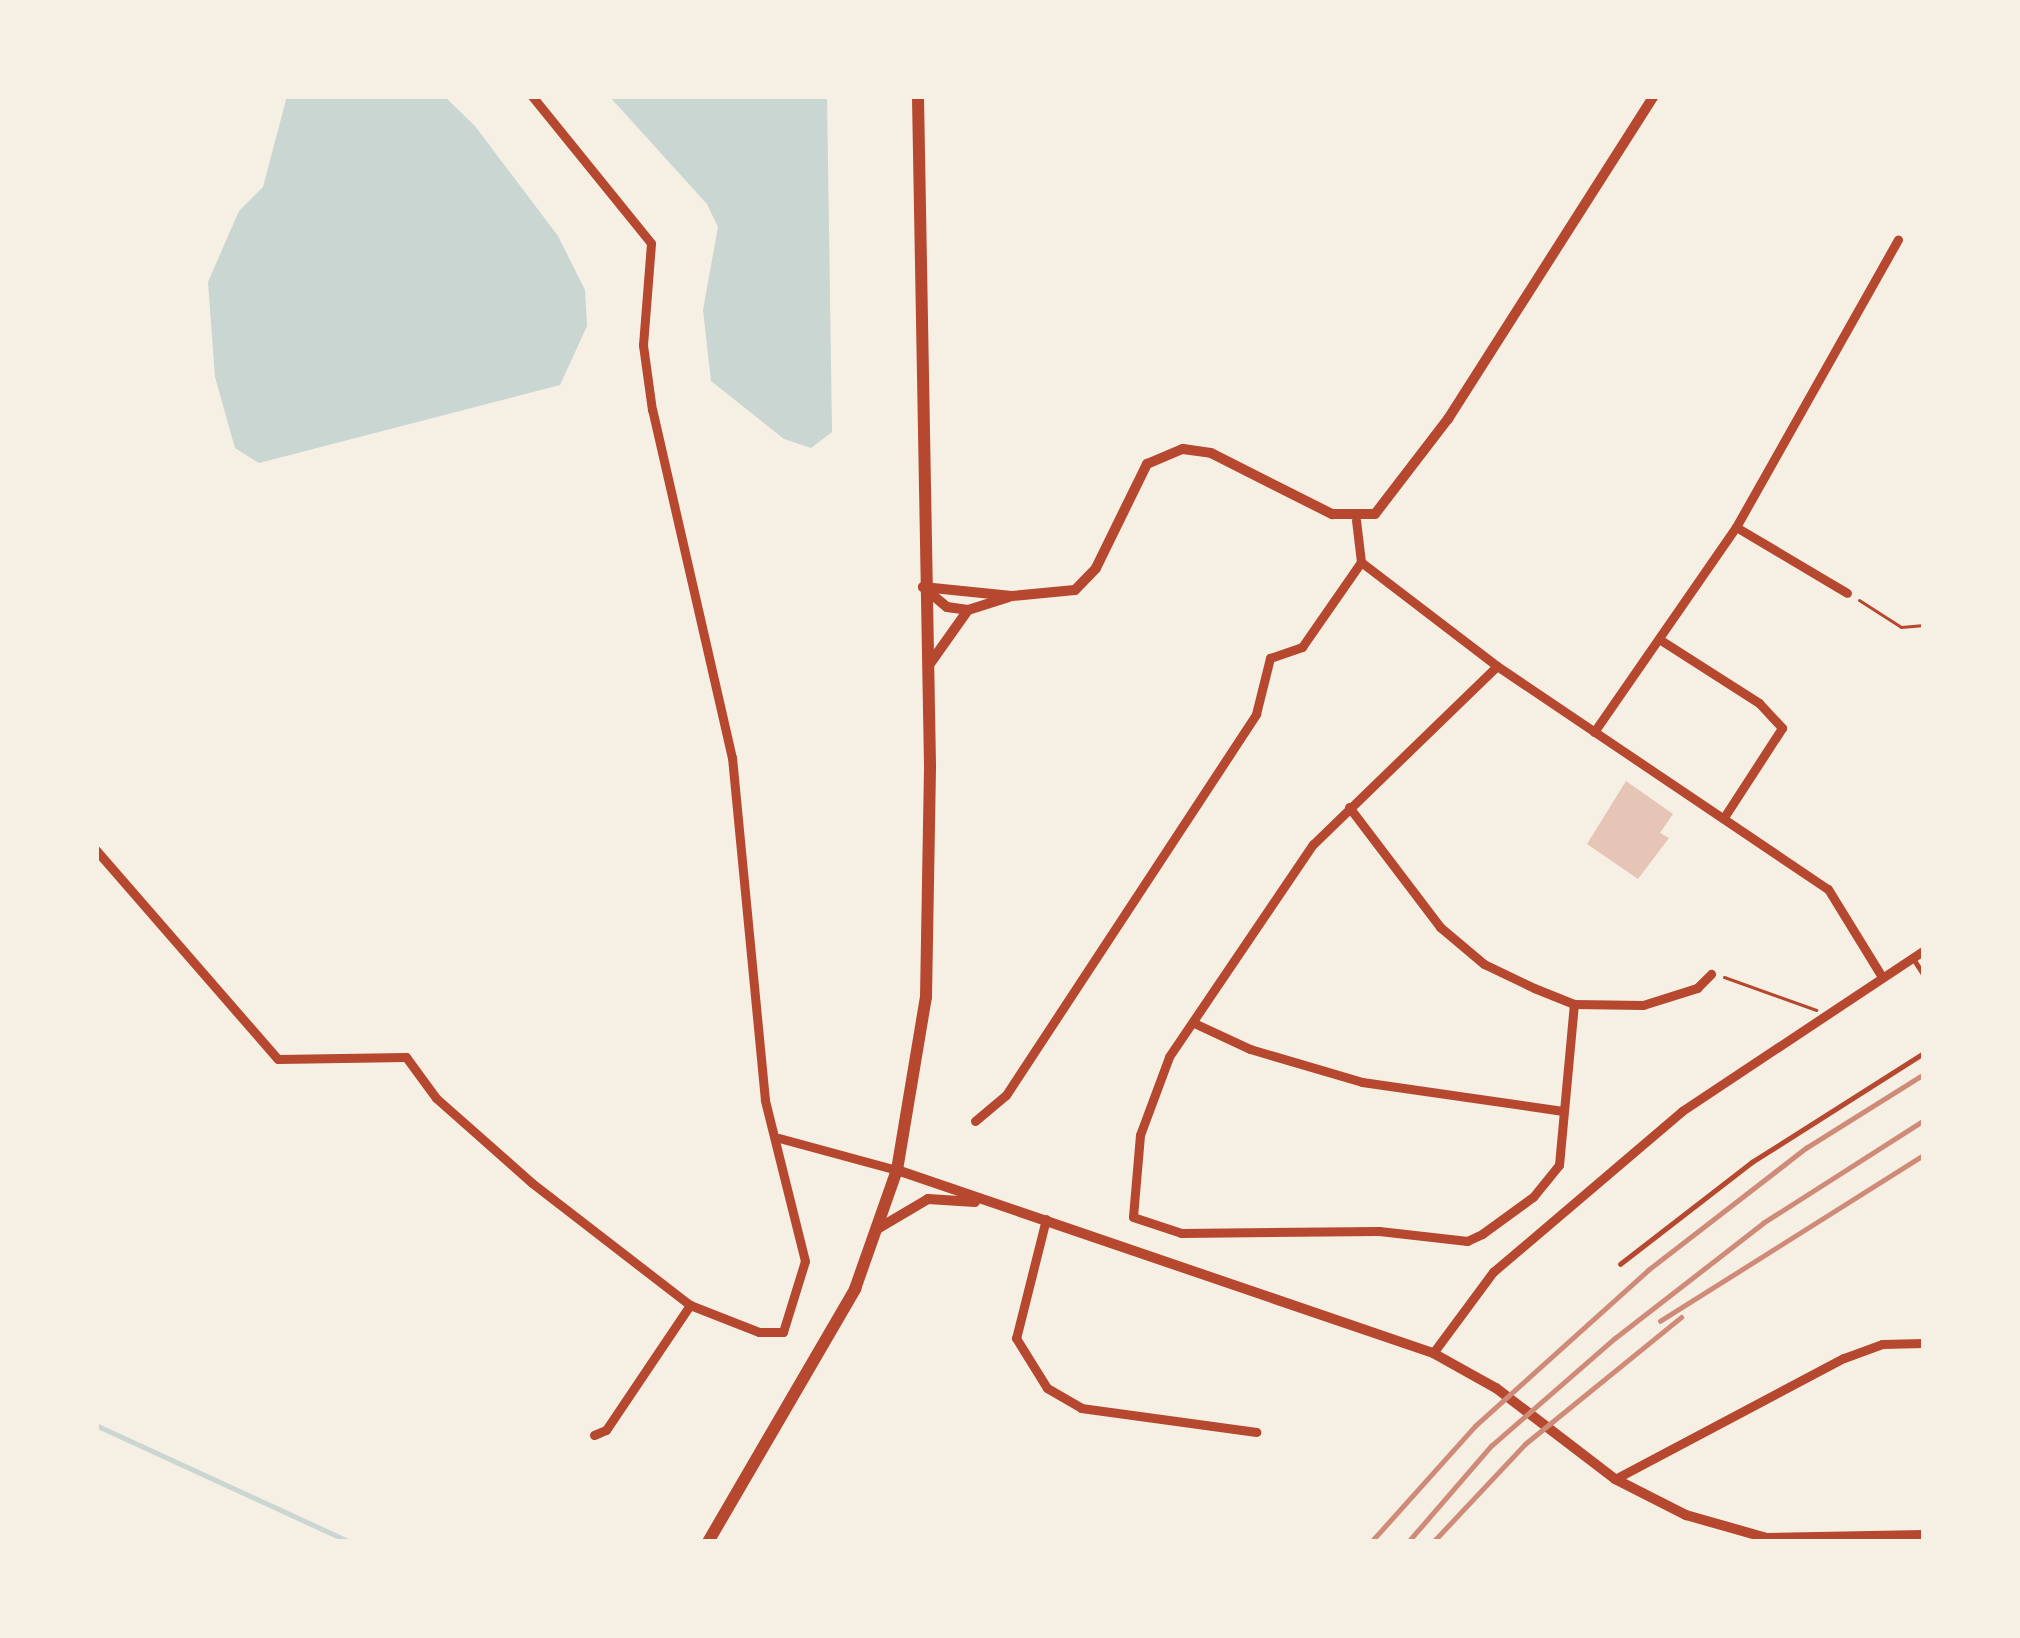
<!DOCTYPE html>
<style>
body{margin:0}
#map{position:relative;width:2020px;height:1638px;overflow:hidden;background:#f6efe4;font-family:Helvetica,sans-serif}
div>[style]{position:absolute}
[style*='--x']{left:calc(var(--x)*1px);top:calc(var(--y)*1px);width:calc(var(--w)*1px);rotate:calc(var(--a)*1deg)}
.water>*{inset:0;background:#c9d6d2}
.stream>*{height:4.5px;margin:-2.25px;padding:0 2.25px;transform-origin:2.25px;border-radius:2.25px;background:#c9d6d2}
.building>*{inset:0;background:#e6c5b7}
.path>*{height:3px;margin:-1.5px;padding:0 1.5px;transform-origin:1.5px;border-radius:1.5px;background:#b5482f}
.service>*{height:4.5px;margin:-2.25px;padding:0 2.25px;transform-origin:2.25px;border-radius:2.25px;background:#b5482f}
.minor>*{height:9px;margin:-4.5px;padding:0 4.5px;transform-origin:4.5px;border-radius:4.5px;background:#b5482f}
.tertiary>*{height:10px;margin:-5px;padding:0 5px;transform-origin:5px;border-radius:5px;background:#b5482f}
.secondary>*{height:12px;margin:-6px;padding:0 6px;transform-origin:6px;border-radius:6px;background:#b5482f}
.rail>*{height:4.5px;margin:-2.25px;padding:0 2.25px;transform-origin:2.25px;border-radius:2.25px;background:#cf8b77}
span{translate:-50% -50%;white-space:nowrap;text-align:center;line-height:1.15;-webkit-text-stroke:12px #f6efe4;paint-order:stroke}
.frame{position:absolute;inset:0;border:99px solid #f6efe4;pointer-events:none}
</style>
<div id="map">
<div class="water">
<div style="clip-path:polygon(287px 96px,444px 96px,475px 126px,558px 236px,585px 290px,587px 326px,560px 385px,259px 463px,235px 448px,215px 377px,208px 282px,239px 211px,263px 187px)"></div>
<div style="clip-path:polygon(609px 96px,827px 96px,832px 432px,811px 448px,784px 439px,711px 381px,703px 310px,718px 227px,707px 204px)"></div>
</div>
<div class="stream">
<div style="--x:96;--y:1425;--w:280;--a:24.7"></div>
</div>
<div class="building">
<div style="clip-path:polygon(1626px 781px,1673px 814px,1660px 833px,1669px 838px,1638px 879px,1587px 844px)"></div>
</div>
<div class="path">
<div style="--x:1859;--y:600;--w:50;--a:32.7"></div>
<div style="--x:1901;--y:627;--w:23;--a:-5"></div>
<div style="--x:1724;--y:977;--w:98;--a:19.7"></div>
</div>
<div class="service">
<div style="--x:1915;--y:961;--w:17;--a:57"></div>
<div style="--x:1620;--y:1264;--w:167;--a:-37.7"></div>
<div style="--x:1752;--y:1162;--w:204;--a:-32.4"></div>
</div>
<div class="minor">
<div style="--x:1736;--y:527;--w:129;--a:30.7"></div>
<div style="--x:1361;--y:562;--w:171;--a:37.4"></div>
<div style="--x:1497;--y:666;--w:399;--a:34"></div>
<div style="--x:1828;--y:889;--w:101;--a:58.4"></div>
<div style="--x:1659;--y:639;--w:119;--a:32.6"></div>
<div style="--x:1759;--y:703;--w:34;--a:47"></div>
<div style="--x:1782;--y:728;--w:108;--a:123"></div>
<div style="--x:1497;--y:666;--w:256;--a:135.9"></div>
<div style="--x:1313;--y:844;--w:257;--a:124.1"></div>
<div style="--x:1169;--y:1057;--w:83;--a:110.4"></div>
<div style="--x:1140;--y:1135;--w:82;--a:94.9"></div>
<div style="--x:1133;--y:1217;--w:51;--a:18.4"></div>
<div style="--x:1181;--y:1233;--w:198;--a:-0.6"></div>
<div style="--x:1379;--y:1231;--w:89;--a:6.5"></div>
<div style="--x:1467;--y:1241;--w:17;--a:-25"></div>
<div style="--x:1482;--y:1234;--w:63;--a:-36"></div>
<div style="--x:1533;--y:1197;--w:41;--a:-50.9"></div>
<div style="--x:1559;--y:1165;--w:162;--a:-84.7"></div>
<div style="--x:1594;--y:732;--w:249;--a:-55.3"></div>
<div style="--x:1736;--y:527;--w:330;--a:-60.6"></div>
<div style="--x:1349;--y:807;--w:151;--a:52.8"></div>
<div style="--x:1440;--y:927;--w:57;--a:40.1"></div>
<div style="--x:1484;--y:964;--w:55;--a:25.6"></div>
<div style="--x:1534;--y:988;--w:43;--a:21.8"></div>
<div style="--x:1574;--y:1004;--w:69;--a:0.8"></div>
<div style="--x:1643;--y:1005;--w:57;--a:-17.5"></div>
<div style="--x:1697;--y:988;--w:20;--a:-45"></div>
<div style="--x:96;--y:850;--w:277;--a:49"></div>
<div style="--x:278;--y:1059;--w:128;--a:-0.9"></div>
<div style="--x:406;--y:1057;--w:51;--a:53.8"></div>
<div style="--x:436;--y:1098;--w:128;--a:41.5"></div>
<div style="--x:532;--y:1183;--w:200;--a:37.7"></div>
<div style="--x:690;--y:1305;--w:74;--a:21.4"></div>
<div style="--x:759;--y:1332;--w:24;--a:0"></div>
<div style="--x:783;--y:1332;--w:74;--a:-72.8"></div>
<div style="--x:805;--y:1261;--w:166;--a:-104"></div>
<div style="--x:765;--y:1100;--w:344;--a:-95.5"></div>
<div style="--x:732;--y:758;--w:357;--a:-102.9"></div>
<div style="--x:652;--y:410;--w:66;--a:-97.9"></div>
<div style="--x:643;--y:345;--w:102;--a:-85.5"></div>
<div style="--x:651;--y:243;--w:189;--a:-129"></div>
<div style="--x:1194;--y:1023;--w:62;--a:24.9"></div>
<div style="--x:1250;--y:1049;--w:117;--a:16.4"></div>
<div style="--x:1362;--y:1082;--w:203;--a:8.2"></div>
<div style="--x:975;--y:1121;--w:40;--a:-40"></div>
<div style="--x:1006;--y:1095;--w:456;--a:-56.7"></div>
<div style="--x:1256;--y:714;--w:58;--a:-76"></div>
<div style="--x:1270;--y:658;--w:34;--a:-19"></div>
<div style="--x:1302;--y:647;--w:103;--a:-55.2"></div>
<div style="--x:1361;--y:562;--w:42;--a:-96.8"></div>
<div style="--x:779;--y:1138;--w:122;--a:15.2"></div>
<div style="--x:1046;--y:1219;--w:123;--a:104.1"></div>
<div style="--x:1016;--y:1338;--w:59;--a:58.2"></div>
<div style="--x:1047;--y:1388;--w:39;--a:30"></div>
<div style="--x:1081;--y:1408;--w:177;--a:7.8"></div>
<div style="--x:1433;--y:1353;--w:101;--a:-53.5"></div>
<div style="--x:1493;--y:1272;--w:248;--a:-40.4"></div>
<div style="--x:1682;--y:1111;--w:291;--a:-33.6"></div>
<div style="--x:594;--y:1435;--w:13;--a:-23"></div>
<div style="--x:606;--y:1430;--w:151;--a:-56.1"></div>
<div style="--x:1615;--y:1479;--w:259;--a:-27.9"></div>
<div style="--x:1844;--y:1358;--w:40;--a:-20.2"></div>
<div style="--x:1882;--y:1344;--w:42;--a:-1.4"></div>
</div>
<div class="tertiary">
<div style="--x:923;--y:587;--w:89;--a:5.8"></div>
<div style="--x:1012;--y:596;--w:63;--a:-5.4"></div>
<div style="--x:1075;--y:590;--w:30;--a:-46"></div>
<div style="--x:1096;--y:568;--w:116;--a:-63.9"></div>
<div style="--x:1147;--y:464;--w:39;--a:-23"></div>
<div style="--x:1183;--y:449;--w:28;--a:8"></div>
<div style="--x:1211;--y:453;--w:136;--a:26.8"></div>
<div style="--x:1332;--y:514;--w:43;--a:0"></div>
<div style="--x:1375;--y:514;--w:120;--a:-52.5"></div>
<div style="--x:1448;--y:419;--w:383;--a:-57.5"></div>
<div style="--x:923;--y:587;--w:31;--a:40"></div>
<div style="--x:947;--y:607;--w:21;--a:8"></div>
<div style="--x:968;--y:610;--w:43;--a:-17.6"></div>
<div style="--x:929;--y:665;--w:67;--a:-54.7"></div>
<div style="--x:897;--y:1170;--w:566;--a:18.85"></div>
<div style="--x:1433;--y:1353;--w:72;--a:29.1"></div>
<div style="--x:1496;--y:1388;--w:150;--a:37.4"></div>
<div style="--x:1615;--y:1479;--w:80;--a:26.9"></div>
<div style="--x:1686;--y:1515;--w:84;--a:15.9"></div>
<div style="--x:1767;--y:1538;--w:157;--a:-1.1"></div>
<div style="--x:879;--y:1228;--w:57;--a:-30.6"></div>
<div style="--x:928;--y:1199;--w:47;--a:3.7"></div>
</div>
<div class="secondary">
<div style="--x:708;--y:1542;--w:293;--a:-59.8"></div>
<div style="--x:855;--y:1289;--w:126;--a:-70.6"></div>
<div style="--x:897;--y:1170;--w:175;--a:-80.5"></div>
<div style="--x:926;--y:997;--w:232;--a:-89"></div>
<div style="--x:930;--y:765;--w:669;--a:-91.03"></div>
</div>
<div class="rail">
<div style="--x:1660;--y:1321;--w:312;--a:-32.2"></div>
<div style="--x:1371;--y:1542;--w:156;--a:-48.1"></div>
<div style="--x:1475;--y:1426;--w:233;--a:-42"></div>
<div style="--x:1648;--y:1270;--w:200;--a:-37.7"></div>
<div style="--x:1806;--y:1148;--w:139;--a:-32.1"></div>
<div style="--x:1408;--y:1542;--w:127;--a:-49.2"></div>
<div style="--x:1491;--y:1446;--w:164;--a:-41.1"></div>
<div style="--x:1615;--y:1338;--w:187;--a:-37.8"></div>
<div style="--x:1763;--y:1223;--w:191;--a:-32.6"></div>
<div style="--x:1433;--y:1542;--w:134;--a:-46.8"></div>
<div style="--x:1525;--y:1444;--w:201;--a:-39.1"></div>
</div>
<div class="frame"></div>
</div>
